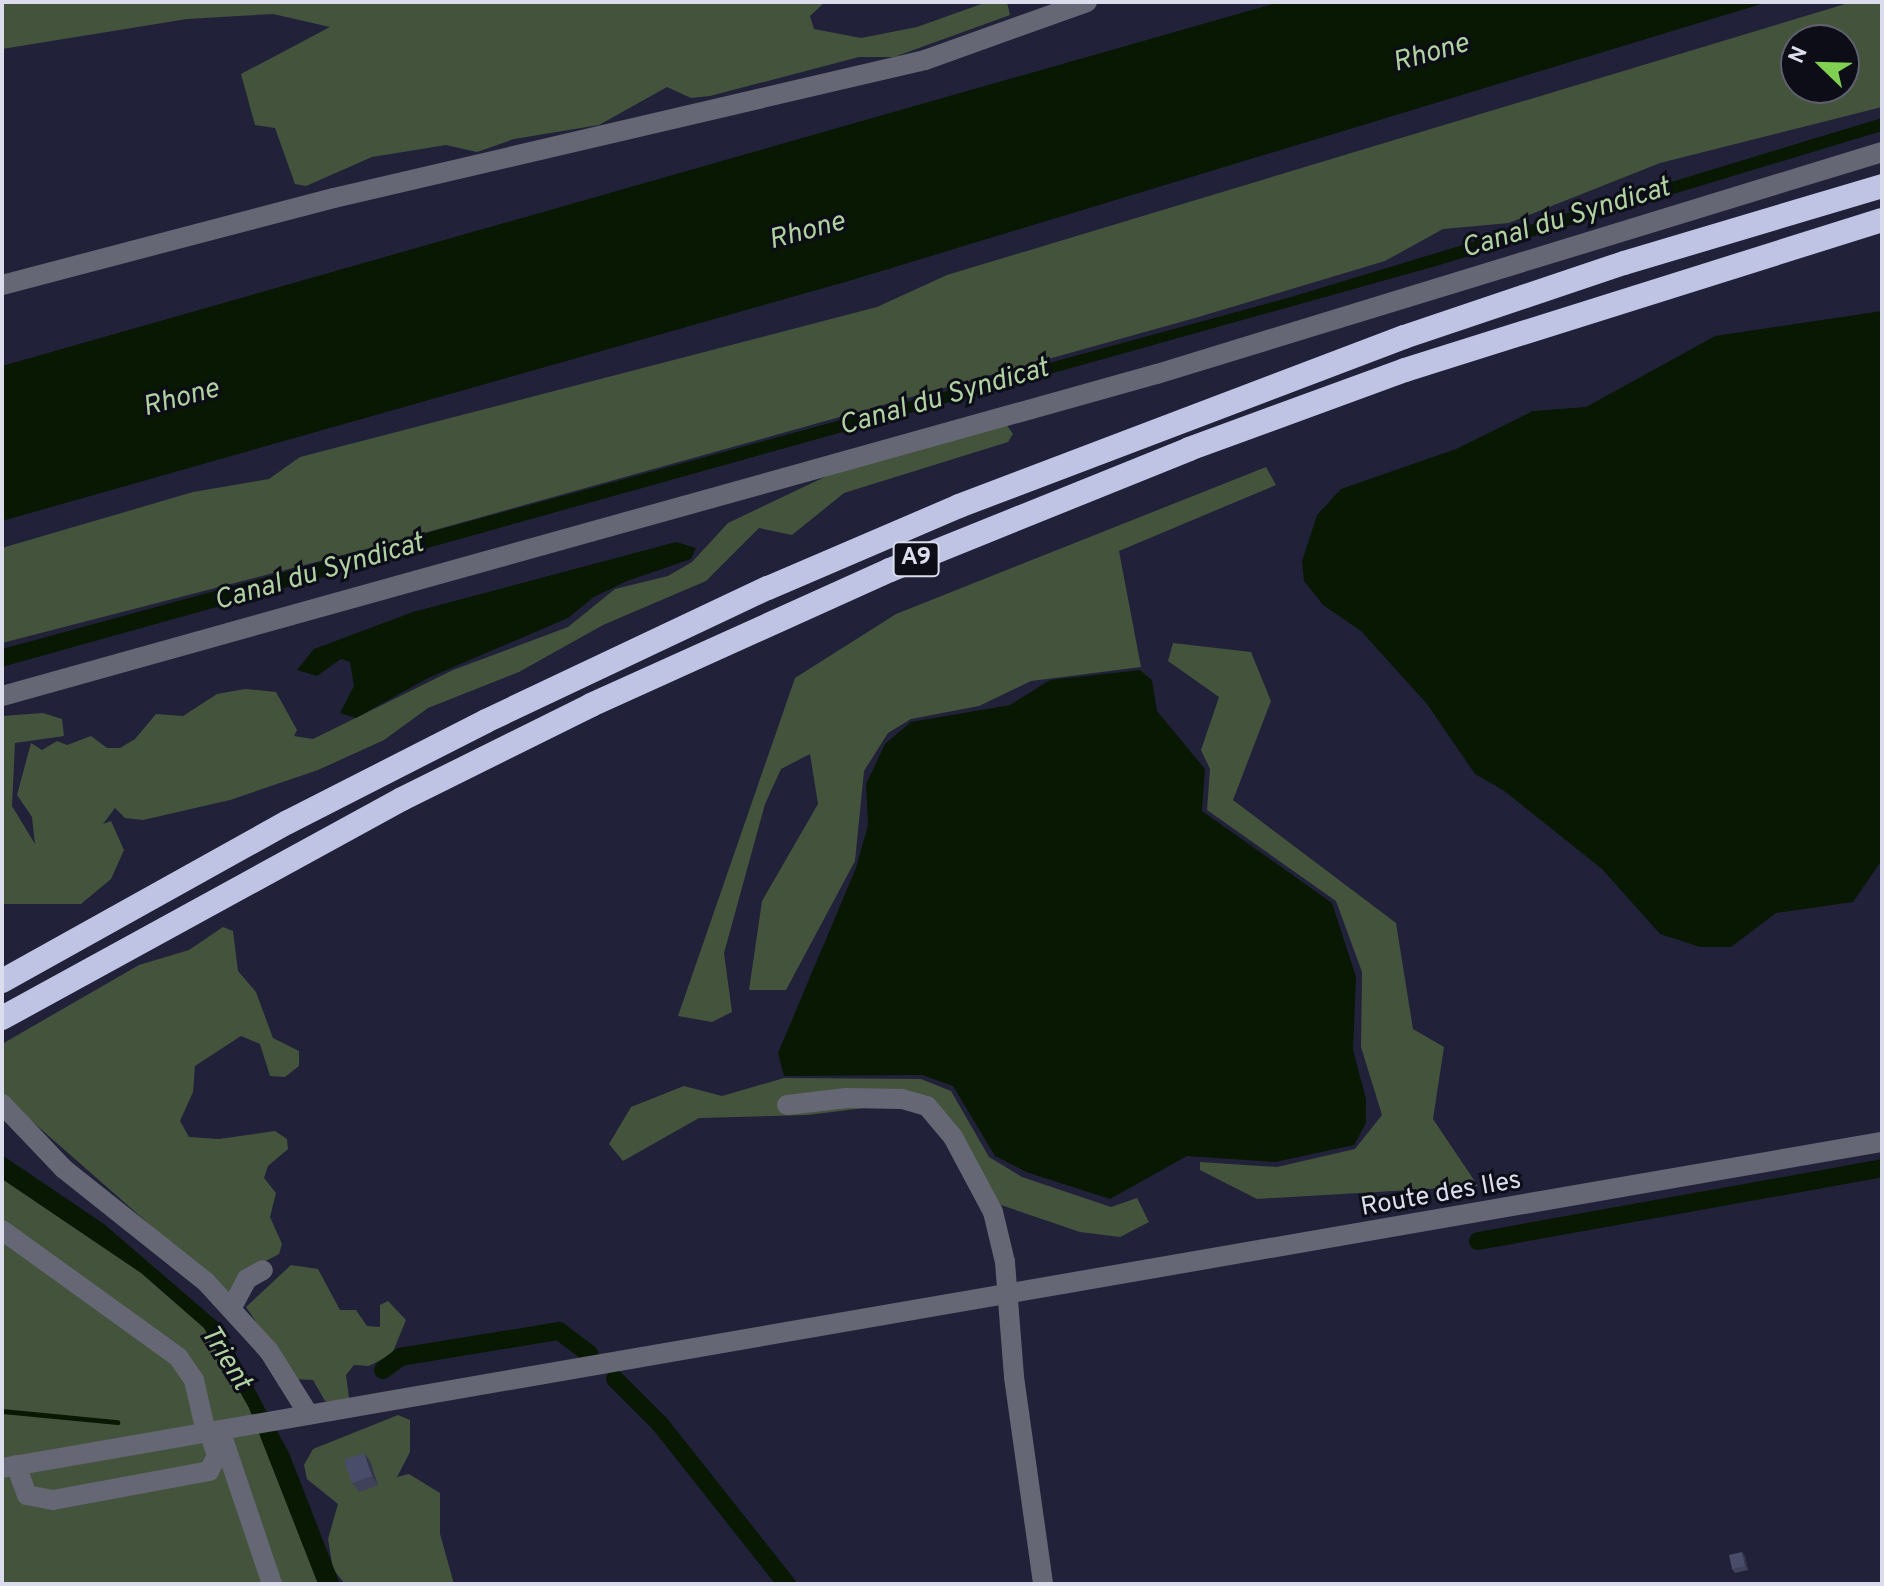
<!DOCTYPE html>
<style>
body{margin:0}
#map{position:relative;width:1884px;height:1586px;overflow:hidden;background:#21223a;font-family:Overpass,sans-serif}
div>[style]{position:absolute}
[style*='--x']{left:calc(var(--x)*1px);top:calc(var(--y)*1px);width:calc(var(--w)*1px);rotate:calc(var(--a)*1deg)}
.green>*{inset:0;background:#44533c}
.water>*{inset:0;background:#091803}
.stream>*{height:5px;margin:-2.5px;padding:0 2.5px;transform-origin:2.5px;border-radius:2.5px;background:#091803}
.canal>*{height:18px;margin:-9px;padding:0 9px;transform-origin:9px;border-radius:9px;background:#091803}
.minor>*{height:20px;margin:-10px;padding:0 10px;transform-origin:10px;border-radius:10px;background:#656774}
.highway>*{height:24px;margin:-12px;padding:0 12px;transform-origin:12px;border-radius:12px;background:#bfc3e4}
.wall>*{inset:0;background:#40425a}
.shaded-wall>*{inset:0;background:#34364a}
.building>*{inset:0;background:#4a4d69}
span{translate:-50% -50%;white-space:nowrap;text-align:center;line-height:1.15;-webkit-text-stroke:6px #0c0d17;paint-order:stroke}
.shield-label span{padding:2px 6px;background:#0c0d17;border:2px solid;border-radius:6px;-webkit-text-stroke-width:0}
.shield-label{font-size:24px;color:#dbdded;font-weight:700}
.street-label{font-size:26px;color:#dbdded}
.water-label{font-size:28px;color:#b0d1a0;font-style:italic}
.frame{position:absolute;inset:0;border:4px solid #dbdded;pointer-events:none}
.north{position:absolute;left:1780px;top:24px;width:80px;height:80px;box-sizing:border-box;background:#0c0d17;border:2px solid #5f606d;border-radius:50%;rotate:293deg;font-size:22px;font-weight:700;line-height:32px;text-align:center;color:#dbdded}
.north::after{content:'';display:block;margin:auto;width:28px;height:36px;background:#80d051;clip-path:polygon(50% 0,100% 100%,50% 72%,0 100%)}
</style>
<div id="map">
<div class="green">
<div style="clip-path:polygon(2px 2px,825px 2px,810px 16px,814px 29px,861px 38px,917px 27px,987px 2px,1007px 2px,1010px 15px,894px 57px,859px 57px,710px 96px,691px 98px,667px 87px,599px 125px,514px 139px,477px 152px,446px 145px,372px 157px,306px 186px,295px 184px,275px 128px,255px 125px,241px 74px,330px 27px,273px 14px,187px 19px,2px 49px)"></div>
<div style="clip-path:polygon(evenodd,1852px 2px,1882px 2px,1882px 107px,1660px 163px,1509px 223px,1443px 229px,1385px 261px,1195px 318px,374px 547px,2px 643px,2px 548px,193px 492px,269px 479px,300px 457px,877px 307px,947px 275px,1852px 2px,1796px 40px,1844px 40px,1844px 88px,1796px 88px,1796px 40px)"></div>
<div style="clip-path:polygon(1006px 424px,1013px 434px,1008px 442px,844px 493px,792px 535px,759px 528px,706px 581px,603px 625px,519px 672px,428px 708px,384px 740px,318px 770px,230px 800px,143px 820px,125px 818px,115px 808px,103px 824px,111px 821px,124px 850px,111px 879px,81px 904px,2px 904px,2px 716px,43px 713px,62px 719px,64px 736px,15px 743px,12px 806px,35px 844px,32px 817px,17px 795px,31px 743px,42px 750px,57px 741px,67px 745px,91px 736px,107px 748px,120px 748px,135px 739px,156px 714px,183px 716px,217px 694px,245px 689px,276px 692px,297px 730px,294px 736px,313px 739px,453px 670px,568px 627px,615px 589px,668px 576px,692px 562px,728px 523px,831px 474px)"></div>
<div style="clip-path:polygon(1266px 467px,1276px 485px,1119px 551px,1141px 667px,1031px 681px,979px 706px,911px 719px,888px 733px,864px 771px,855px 861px,786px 990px,749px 990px,762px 901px,818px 804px,810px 754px,781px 769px,765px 804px,724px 953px,732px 1012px,712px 1022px,678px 1016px,795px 678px,896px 614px)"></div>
<div style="clip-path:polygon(1173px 643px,1251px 652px,1271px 701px,1233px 800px,1396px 923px,1413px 1029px,1444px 1047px,1433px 1119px,1478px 1186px,1257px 1199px,1200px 1170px,1200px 1162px,1277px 1167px,1355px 1149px,1382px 1115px,1361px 1047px,1362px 972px,1336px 901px,1207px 810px,1210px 769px,1201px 750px,1219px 697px,1168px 661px)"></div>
<div style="clip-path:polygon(223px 927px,233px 931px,238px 971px,256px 992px,273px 1038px,299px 1051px,299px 1066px,285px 1077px,270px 1076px,260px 1044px,241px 1036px,195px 1066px,193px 1092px,180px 1121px,189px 1137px,219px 1139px,275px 1131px,287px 1139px,288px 1149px,268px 1166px,264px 1178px,276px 1193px,270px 1217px,282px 1244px,279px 1254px,244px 1273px,230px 1295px,2px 1095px,2px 1044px,139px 965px,189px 950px)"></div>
<div style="clip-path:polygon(784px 1078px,921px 1079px,951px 1091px,989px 1157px,1022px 1177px,1111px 1207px,1137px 1198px,1149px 1222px,1120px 1237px,1080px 1232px,998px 1204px,928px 1100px,808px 1115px,699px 1118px,623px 1161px,609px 1144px,631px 1107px,684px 1086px,722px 1096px)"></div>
<div style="clip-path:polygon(2px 1164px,123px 1251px,208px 1328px,258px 1408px,327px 1584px,2px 1584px)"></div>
<div style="clip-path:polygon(291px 1265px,318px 1269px,340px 1310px,356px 1310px,367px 1326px,380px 1327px,380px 1305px,388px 1301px,406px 1320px,392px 1354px,369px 1366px,354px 1365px,346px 1375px,349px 1398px,335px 1404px,325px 1401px,313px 1380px,295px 1379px,246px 1307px)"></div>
<div style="clip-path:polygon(398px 1415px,410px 1420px,410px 1452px,397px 1477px,409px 1474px,440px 1493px,440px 1534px,454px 1584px,345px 1584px,333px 1569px,328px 1539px,338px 1504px,307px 1479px,304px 1465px,313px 1449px)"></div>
</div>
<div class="water">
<div style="clip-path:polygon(1280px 2px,1768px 2px,852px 280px,2px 521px,2px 366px)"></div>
<div style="clip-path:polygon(1882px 118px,1882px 131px,1436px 266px,2px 667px,2px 649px,1291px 297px)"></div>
<div style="clip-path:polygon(1882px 311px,1882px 860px,1853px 902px,1776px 913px,1731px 947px,1700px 947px,1660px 934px,1602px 869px,1503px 790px,1475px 774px,1427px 704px,1361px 631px,1323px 605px,1304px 581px,1302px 561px,1317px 515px,1341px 489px,1456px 449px,1533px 411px,1586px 407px,1715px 336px)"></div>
<div style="clip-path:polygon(676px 542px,696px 548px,691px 559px,627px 581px,594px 597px,568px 618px,428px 678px,356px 718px,340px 713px,354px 686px,350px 662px,341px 659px,317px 676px,297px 670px,314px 649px,413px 612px)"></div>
<div style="clip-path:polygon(1140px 670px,1152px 680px,1157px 711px,1205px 769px,1202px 811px,1332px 903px,1356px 977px,1353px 1050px,1366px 1099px,1366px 1123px,1354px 1145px,1275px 1162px,1187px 1156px,1110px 1199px,1026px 1172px,995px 1156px,953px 1086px,922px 1075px,784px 1076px,778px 1053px,856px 868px,868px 825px,866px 784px,885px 744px,911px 722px,1010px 705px,1050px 680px)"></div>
<div style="clip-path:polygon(2px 1155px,104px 1224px,219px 1323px,289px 1453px,340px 1584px,318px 1584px,249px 1408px,204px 1328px,141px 1273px,2px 1179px)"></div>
</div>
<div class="stream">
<div style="--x:2;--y:1411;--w:116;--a:5.5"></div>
</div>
<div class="canal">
<div style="--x:1478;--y:1241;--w:411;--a:-10.2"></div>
<div style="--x:383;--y:1370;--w:21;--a:-37"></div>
<div style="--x:400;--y:1357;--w:161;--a:-9.3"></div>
<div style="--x:559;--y:1331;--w:38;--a:37"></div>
<div style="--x:615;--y:1379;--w:64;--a:45"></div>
<div style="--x:660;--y:1424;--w:204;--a:51.6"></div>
</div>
<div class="minor">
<div style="--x:2;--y:285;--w:343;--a:-14.7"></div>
<div style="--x:334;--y:198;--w:607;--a:-13.14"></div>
<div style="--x:925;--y:60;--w:172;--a:-19.7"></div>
<div style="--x:2;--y:696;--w:1199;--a:-15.58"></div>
<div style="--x:1157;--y:374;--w:758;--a:-17.02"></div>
<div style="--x:2;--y:1104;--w:90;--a:46.4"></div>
<div style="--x:64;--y:1169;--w:181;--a:38.5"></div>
<div style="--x:206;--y:1282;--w:93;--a:47.6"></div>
<div style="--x:269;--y:1351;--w:75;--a:58"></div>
<div style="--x:787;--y:1105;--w:60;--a:-6.7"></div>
<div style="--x:847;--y:1098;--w:55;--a:1"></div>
<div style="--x:902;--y:1099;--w:26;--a:16"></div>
<div style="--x:927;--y:1106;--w:40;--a:50"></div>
<div style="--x:953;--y:1137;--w:85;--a:61.9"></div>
<div style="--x:993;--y:1212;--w:51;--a:76.5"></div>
<div style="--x:1005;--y:1262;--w:115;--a:85.5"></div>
<div style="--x:1014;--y:1377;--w:209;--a:82"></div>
<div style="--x:2;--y:1230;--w:217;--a:35.8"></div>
<div style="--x:178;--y:1357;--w:28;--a:55"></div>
<div style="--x:194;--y:1380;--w:53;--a:77"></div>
<div style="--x:231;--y:1309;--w:34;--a:-62"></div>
<div style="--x:247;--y:1279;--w:18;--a:-29"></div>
<div style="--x:222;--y:1436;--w:156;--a:71.3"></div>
<div style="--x:16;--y:1465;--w:32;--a:70"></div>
<div style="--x:27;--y:1495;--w:26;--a:11"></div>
<div style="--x:53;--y:1500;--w:159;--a:-10.5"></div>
<div style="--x:209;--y:1471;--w:17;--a:-62"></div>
<div style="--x:217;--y:1456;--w:26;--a:-108"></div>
<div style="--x:2;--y:1468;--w:1908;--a:-9.84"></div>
</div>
<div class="highway">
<div style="--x:2;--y:981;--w:327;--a:-29.1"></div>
<div style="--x:288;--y:822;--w:222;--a:-27"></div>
<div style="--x:486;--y:721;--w:312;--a:-25.3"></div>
<div style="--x:768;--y:588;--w:208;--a:-23.2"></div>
<div style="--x:959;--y:506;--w:476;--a:-20.8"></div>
<div style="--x:1404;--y:337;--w:232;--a:-18.6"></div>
<div style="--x:1624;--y:263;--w:269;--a:-16.6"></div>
<div style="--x:2;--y:1018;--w:456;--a:-28.7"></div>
<div style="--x:402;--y:799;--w:211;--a:-26.4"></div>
<div style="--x:591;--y:705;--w:328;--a:-24.3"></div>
<div style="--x:890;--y:570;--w:323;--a:-22"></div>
<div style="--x:1189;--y:449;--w:230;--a:-20.1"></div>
<div style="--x:1405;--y:370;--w:500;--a:-17.46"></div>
</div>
<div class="wall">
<div style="clip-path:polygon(370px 1461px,378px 1485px,359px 1492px,352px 1483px)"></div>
<div style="clip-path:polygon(1745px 1556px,1748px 1570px,1735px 1573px,1732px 1569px)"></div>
</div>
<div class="shaded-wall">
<div style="clip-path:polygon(364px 1453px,370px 1461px,378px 1485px,372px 1476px)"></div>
<div style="clip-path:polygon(1742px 1552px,1745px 1556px,1748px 1570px,1745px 1566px)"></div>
</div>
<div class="building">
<div style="clip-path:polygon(364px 1453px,372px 1476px,352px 1483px,344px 1460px)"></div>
<div style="clip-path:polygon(1742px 1552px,1745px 1566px,1732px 1569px,1729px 1555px)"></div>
</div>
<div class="shield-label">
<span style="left:916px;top:559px">A9</span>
</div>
<div class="street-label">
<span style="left:1441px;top:1195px;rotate:-10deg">Route des Iles</span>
</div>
<div class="water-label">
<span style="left:1431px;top:54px;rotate:-16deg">Rhone</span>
<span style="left:1566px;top:219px;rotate:-17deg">Canal du Syndicat</span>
<span style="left:807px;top:232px;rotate:-15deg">Rhone</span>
<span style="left:944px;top:398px;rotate:-16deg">Canal du Syndicat</span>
<span style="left:181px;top:399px;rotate:-15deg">Rhone</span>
<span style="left:319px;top:573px;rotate:-16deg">Canal du Syndicat</span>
<span style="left:225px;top:1358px;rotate:58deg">Trient</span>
</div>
<div class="frame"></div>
<div class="north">N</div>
</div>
